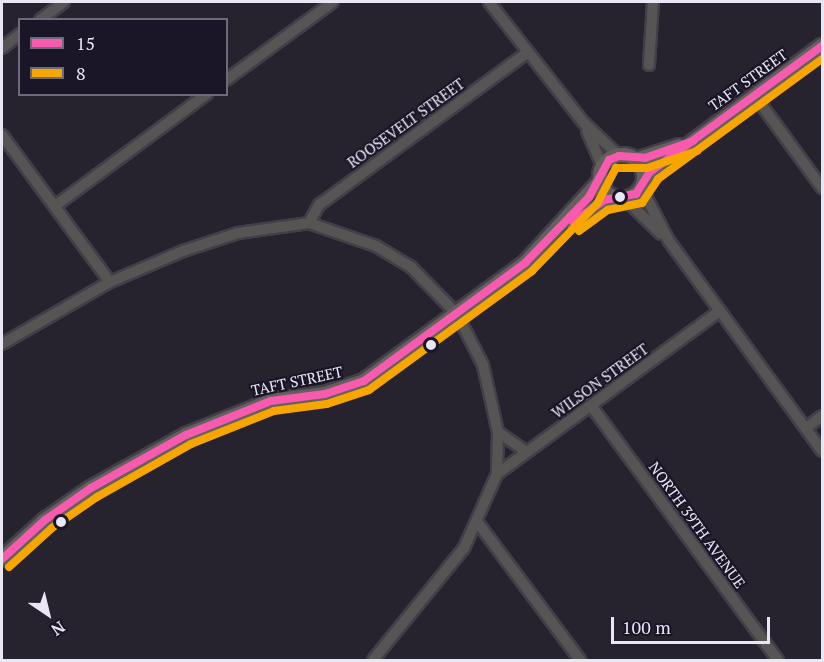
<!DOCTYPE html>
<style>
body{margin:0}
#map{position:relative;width:824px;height:662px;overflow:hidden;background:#26232e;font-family:"PT Serif",serif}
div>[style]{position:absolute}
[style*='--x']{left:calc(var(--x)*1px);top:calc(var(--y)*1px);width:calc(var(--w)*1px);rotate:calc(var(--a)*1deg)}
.roads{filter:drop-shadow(2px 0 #423f49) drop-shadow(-2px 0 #423f49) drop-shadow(0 2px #423f49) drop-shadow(0 -2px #423f49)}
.street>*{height:10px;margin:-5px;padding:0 5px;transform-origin:5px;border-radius:5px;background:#575553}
.secondary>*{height:14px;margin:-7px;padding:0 7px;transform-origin:7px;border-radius:7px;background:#63615d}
.secondary>.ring{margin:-7px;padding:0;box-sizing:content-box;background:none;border:14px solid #63615d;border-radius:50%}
.bus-1>*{height:8px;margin:-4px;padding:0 4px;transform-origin:4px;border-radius:4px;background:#f75aaf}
.bus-2>*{height:8px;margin:-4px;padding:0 4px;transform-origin:4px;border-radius:4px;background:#f7a600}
.dots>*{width:16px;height:16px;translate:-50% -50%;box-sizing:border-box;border:3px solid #1a1628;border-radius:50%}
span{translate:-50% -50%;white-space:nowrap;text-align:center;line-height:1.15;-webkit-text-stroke:4.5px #1a1628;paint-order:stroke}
.street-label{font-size:15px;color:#eae7f4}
.frame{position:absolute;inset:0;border:3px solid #eae7f4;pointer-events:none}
.legend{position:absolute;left:18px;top:18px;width:210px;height:78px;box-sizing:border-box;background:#1a1628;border:2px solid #6d6a7a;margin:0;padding:8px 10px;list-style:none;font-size:18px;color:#eae7f4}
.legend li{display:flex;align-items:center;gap:12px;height:30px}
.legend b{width:30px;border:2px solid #6d6a7a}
.north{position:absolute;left:18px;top:584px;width:60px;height:60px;-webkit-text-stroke:4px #1a1628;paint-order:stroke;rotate:145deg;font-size:16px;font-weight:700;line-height:24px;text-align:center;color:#eae7f4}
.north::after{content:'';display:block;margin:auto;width:21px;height:27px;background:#eae7f4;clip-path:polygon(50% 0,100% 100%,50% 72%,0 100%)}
.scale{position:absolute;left:611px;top:617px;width:159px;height:27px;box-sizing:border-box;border:3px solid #eae7f4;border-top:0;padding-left:8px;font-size:18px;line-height:21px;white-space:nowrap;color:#eae7f4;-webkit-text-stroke:4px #1a1628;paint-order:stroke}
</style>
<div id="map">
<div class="roads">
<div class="street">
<div style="--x:489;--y:2;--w:152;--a:51.9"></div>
<div style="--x:583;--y:122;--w:50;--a:43.4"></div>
<div style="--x:40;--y:20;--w:30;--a:-37"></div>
<div style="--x:2;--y:48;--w:23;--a:-38"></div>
<div style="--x:649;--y:65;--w:63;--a:-86.4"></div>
<div style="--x:226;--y:80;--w:132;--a:-36.1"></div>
<div style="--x:755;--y:96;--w:114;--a:53.9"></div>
<div style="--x:587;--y:131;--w:40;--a:66.6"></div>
<div style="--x:2;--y:135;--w:182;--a:53.7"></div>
<div style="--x:641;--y:187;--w:61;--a:62.6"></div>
<div style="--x:669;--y:241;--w:260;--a:53.9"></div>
<div style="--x:625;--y:199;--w:50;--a:44.2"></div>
<div style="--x:55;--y:206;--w:189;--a:-36.4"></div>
<div style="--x:309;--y:223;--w:21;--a:-61"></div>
<div style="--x:319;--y:205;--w:258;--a:-36.2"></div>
<div style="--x:2;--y:344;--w:125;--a:-29.9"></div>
<div style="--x:110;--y:282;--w:79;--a:-23"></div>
<div style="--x:183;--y:251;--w:58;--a:-18.1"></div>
<div style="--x:238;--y:233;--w:72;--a:-8"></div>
<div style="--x:309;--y:223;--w:71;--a:18.9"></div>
<div style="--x:376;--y:246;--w:41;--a:31"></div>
<div style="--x:411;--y:267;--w:66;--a:45.6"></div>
<div style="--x:457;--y:314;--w:57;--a:63"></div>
<div style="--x:483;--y:365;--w:69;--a:77.4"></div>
<div style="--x:498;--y:432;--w:42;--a:91.4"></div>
<div style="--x:497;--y:474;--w:81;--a:114"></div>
<div style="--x:464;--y:548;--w:144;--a:129.1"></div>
<div style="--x:592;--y:407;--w:314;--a:53.7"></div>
<div style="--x:806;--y:428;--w:20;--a:-37"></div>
<div style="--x:498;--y:432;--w:35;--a:35"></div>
<div style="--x:497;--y:474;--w:276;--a:-36.2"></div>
<div style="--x:478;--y:523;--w:171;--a:53.3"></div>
</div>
<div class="secondary">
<div class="ring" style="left:600px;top:155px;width:30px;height:30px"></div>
<div style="--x:636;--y:160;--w:45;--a:-18"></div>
<div style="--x:644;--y:178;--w:222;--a:-36.6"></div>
<div style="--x:572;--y:222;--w:48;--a:-31.4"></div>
<div style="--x:2;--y:559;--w:58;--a:-42.2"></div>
<div style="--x:45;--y:520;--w:56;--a:-34.8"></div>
<div style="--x:91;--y:488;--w:109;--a:-29.2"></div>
<div style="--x:186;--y:435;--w:92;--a:-21.8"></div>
<div style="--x:271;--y:401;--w:54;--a:-7.4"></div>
<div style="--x:325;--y:394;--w:41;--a:-18.4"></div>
<div style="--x:364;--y:381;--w:200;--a:-36.2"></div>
<div style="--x:525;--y:263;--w:113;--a:-47.5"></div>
</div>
</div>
<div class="bus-1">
<div style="--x:573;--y:222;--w:38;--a:-35"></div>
<div style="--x:604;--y:200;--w:33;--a:-11"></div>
<div style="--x:636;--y:194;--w:26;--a:-58"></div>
<div style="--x:650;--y:172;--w:213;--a:-36.2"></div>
<div style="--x:2;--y:559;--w:58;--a:-42.2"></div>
<div style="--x:45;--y:520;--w:56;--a:-34.8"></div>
<div style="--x:91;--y:488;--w:109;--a:-29.2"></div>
<div style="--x:186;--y:435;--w:92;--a:-21.8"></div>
<div style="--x:271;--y:401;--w:54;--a:-7.4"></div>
<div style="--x:325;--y:394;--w:41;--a:-18.4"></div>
<div style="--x:364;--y:381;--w:200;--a:-36.2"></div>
<div style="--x:525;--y:263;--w:92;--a:-45.9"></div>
<div style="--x:589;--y:197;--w:42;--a:-61.6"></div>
<div style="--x:609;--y:160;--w:11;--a:-22"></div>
<div style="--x:619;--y:156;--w:26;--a:4"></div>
<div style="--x:645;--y:158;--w:51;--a:-19.5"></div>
</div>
<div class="bus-2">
<div style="--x:579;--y:231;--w:36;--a:-36"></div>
<div style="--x:608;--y:210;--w:35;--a:-12"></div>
<div style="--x:642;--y:203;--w:29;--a:-56"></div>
<div style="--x:658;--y:179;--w:203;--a:-36.2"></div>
<div style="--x:9;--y:567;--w:58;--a:-42.2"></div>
<div style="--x:52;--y:528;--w:55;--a:-34.6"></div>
<div style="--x:97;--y:497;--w:108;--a:-29.4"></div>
<div style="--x:191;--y:444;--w:89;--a:-21.7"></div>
<div style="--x:274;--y:411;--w:53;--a:-7.5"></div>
<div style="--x:327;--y:404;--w:44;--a:-18.4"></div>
<div style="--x:369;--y:390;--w:202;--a:-36.1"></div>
<div style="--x:532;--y:271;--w:93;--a:-45.9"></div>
<div style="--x:597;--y:204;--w:41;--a:-62.2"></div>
<div style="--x:616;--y:168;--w:31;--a:0"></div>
<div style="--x:647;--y:168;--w:53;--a:-18.8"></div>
</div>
<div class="dots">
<div style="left:620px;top:197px;background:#eae7f4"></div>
<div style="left:431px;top:345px;background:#eae7f4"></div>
<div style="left:61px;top:522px;background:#eae7f4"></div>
</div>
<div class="street-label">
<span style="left:748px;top:80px;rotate:-36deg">TAFT STREET</span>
<span style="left:406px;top:123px;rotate:-36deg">ROOSEVELT STREET</span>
<span style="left:297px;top:381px;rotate:-12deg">TAFT STREET</span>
<span style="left:600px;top:381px;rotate:-36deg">WILSON STREET</span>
<span style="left:697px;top:525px;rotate:54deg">NORTH 39TH AVENUE</span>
</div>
<div class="frame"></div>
<ul class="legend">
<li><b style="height:8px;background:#f75aaf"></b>15</li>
<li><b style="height:8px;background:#f7a600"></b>8</li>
</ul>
<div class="north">N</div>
<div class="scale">100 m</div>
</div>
